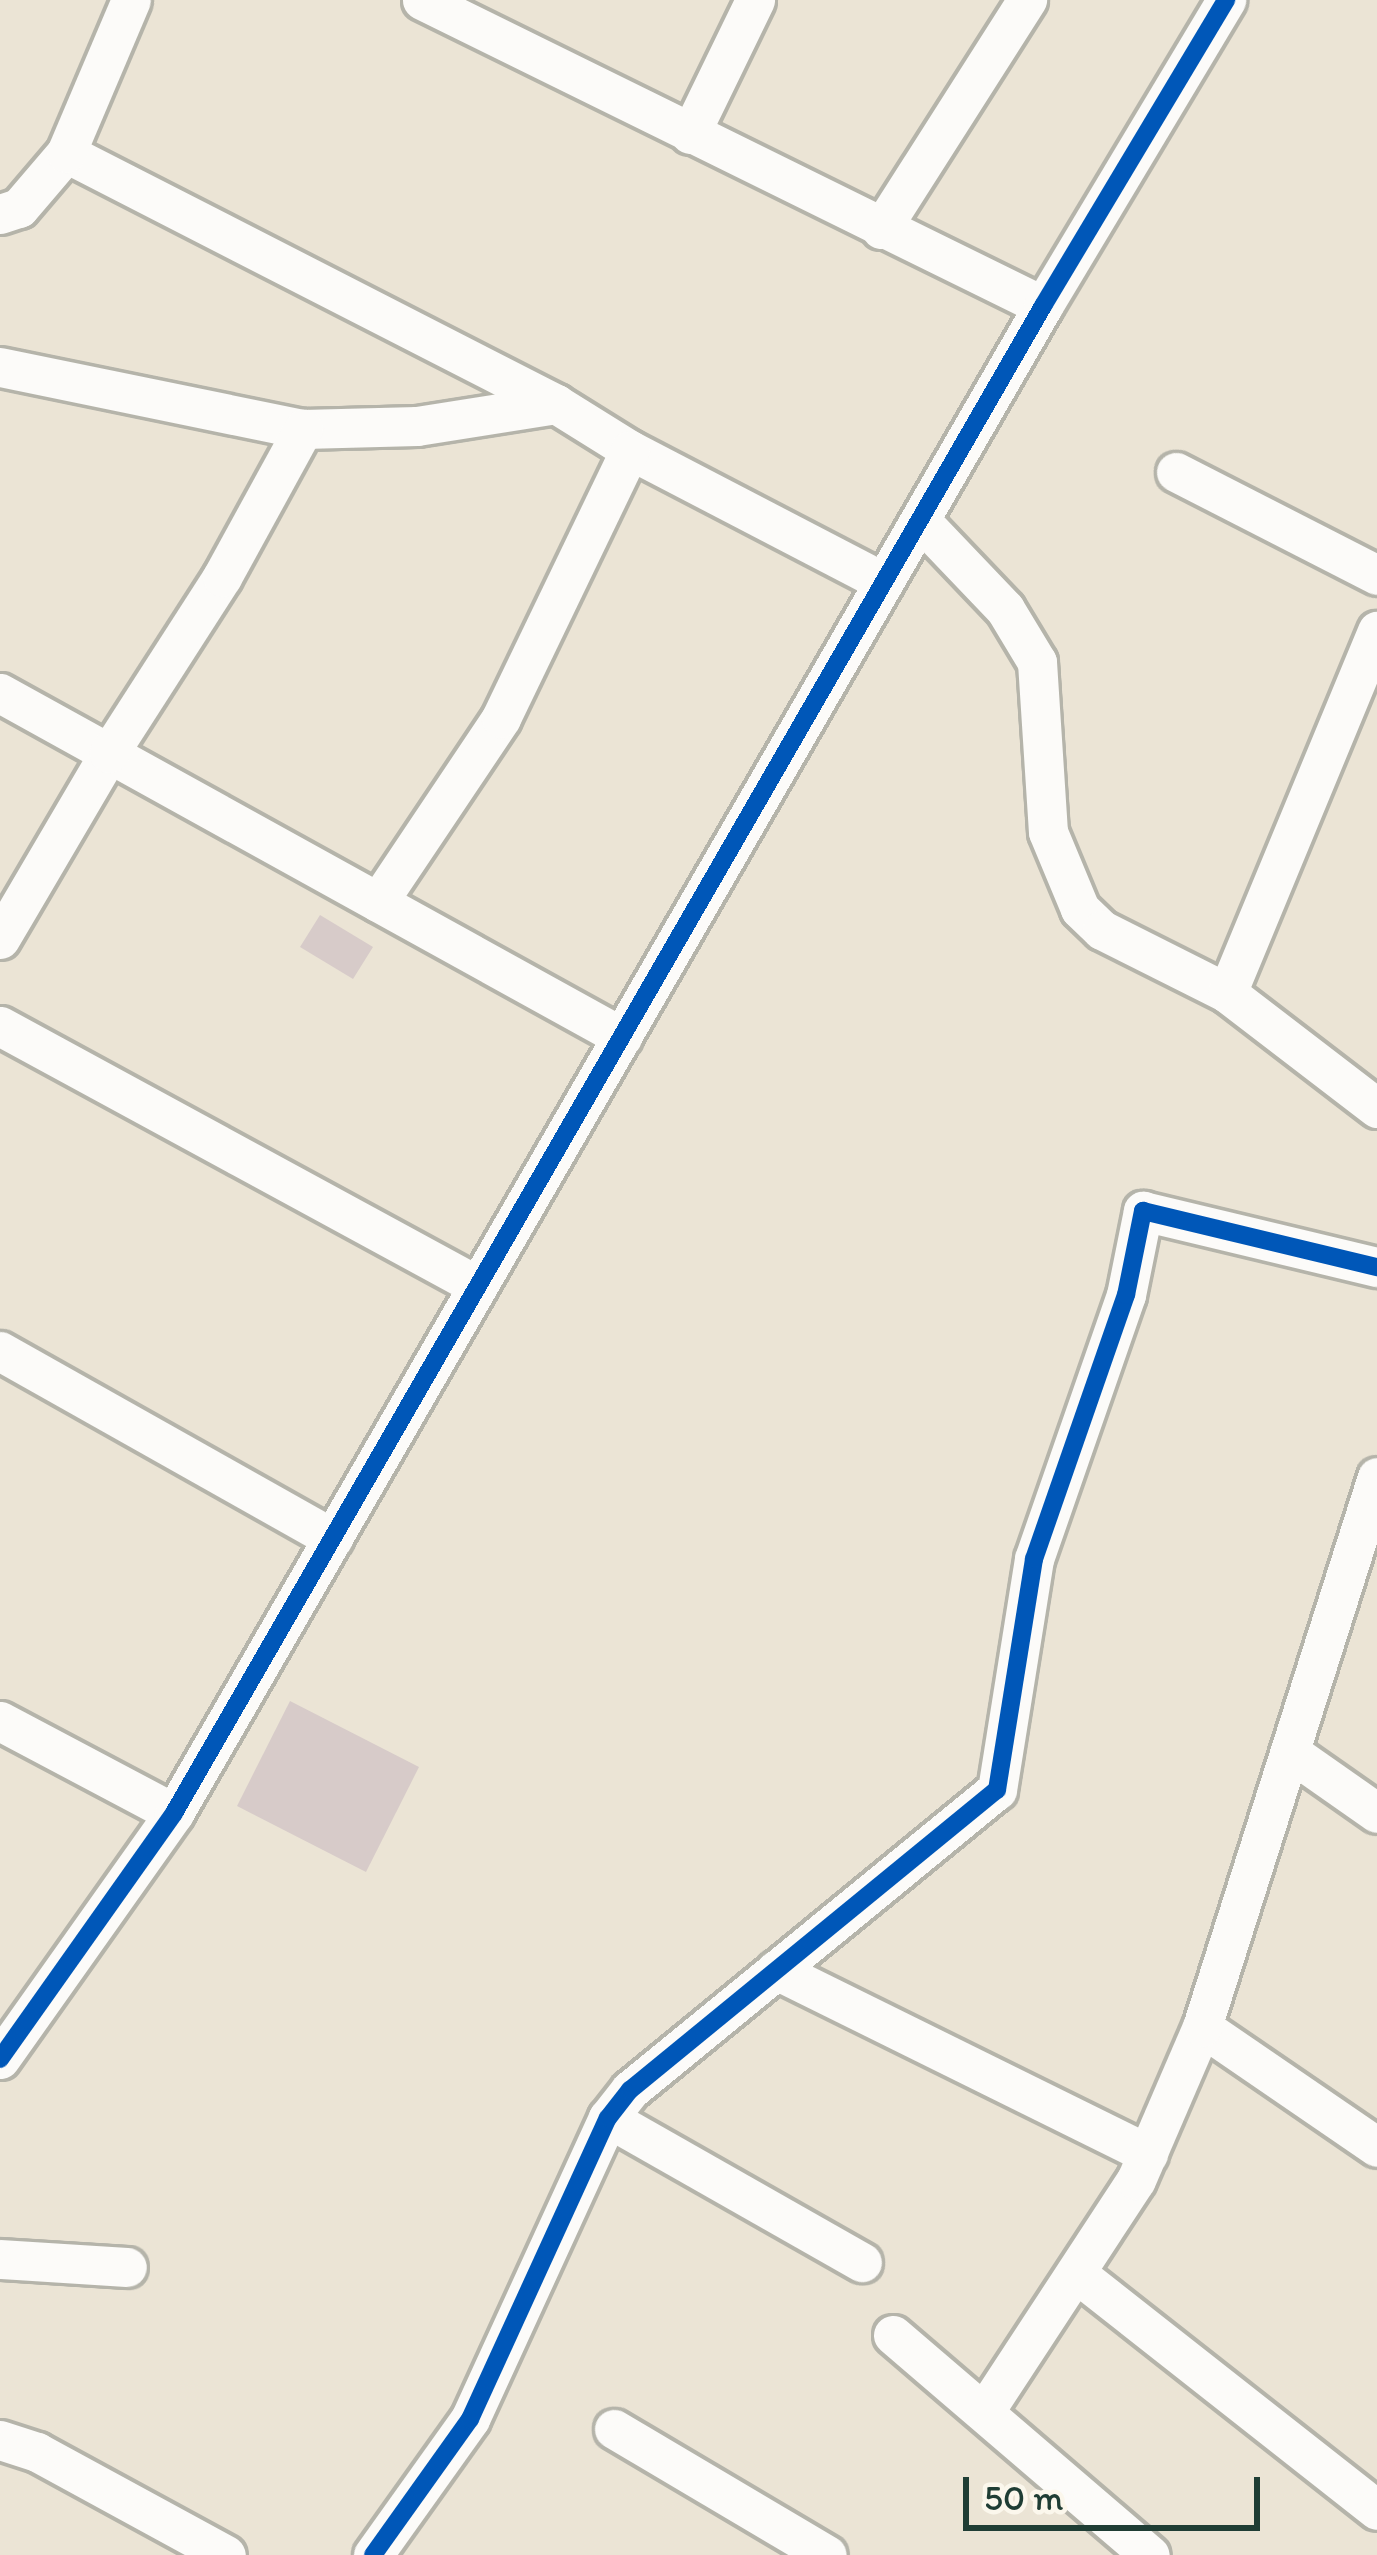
<!DOCTYPE html>
<style>
body{margin:0}
#map{position:relative;width:1377px;height:2555px;overflow:hidden;background:#ebe4d5;font-family:Itim,sans-serif}
div>[style]{position:absolute}
[style*='--x']{left:calc(var(--x)*1px);top:calc(var(--y)*1px);width:calc(var(--w)*1px);rotate:calc(var(--a)*1deg)}
.building>*{inset:0;background:#d7cbc9}
.roads{filter:drop-shadow(3px 0 #b5b4aa) drop-shadow(-3px 0 #b5b4aa) drop-shadow(0 3px #b5b4aa) drop-shadow(0 -3px #b5b4aa)}
.minor>*{height:39px;margin:-19.5px;padding:0 19.5px;transform-origin:19.5px;border-radius:19.5px;background:#fcfbf9}
.cycleway>*{height:18px;margin:-9px;padding:0 9px;transform-origin:9px;border-radius:9px;background:#0057b8}
span{translate:-50% -50%;white-space:nowrap;text-align:center;line-height:1.15;-webkit-text-stroke:9px #fbf7ec;paint-order:stroke}
.scale{position:absolute;left:963px;top:2477px;width:297px;height:54px;box-sizing:border-box;border:6px solid #1f3d34;border-top:0;padding-left:15px;font-size:36px;line-height:42px;white-space:nowrap;color:#1f3d34;-webkit-text-stroke:9px #fbf7ec;paint-order:stroke}
</style>
<div id="map">
<div class="building">
<div style="clip-path:polygon(320px 915px,373px 947px,353px 979px,300px 947px)"></div>
<div style="clip-path:polygon(290px 1701px,419px 1767px,366px 1872px,237px 1806px)"></div>
</div>
<div class="roads">
<div class="minor">
<div style="--x:422;--y:0;--w:692;--a:26.23"></div>
<div style="--x:690;--y:134;--w:149;--a:-64.1"></div>
<div style="--x:66;--y:153;--w:551;--a:27.12"></div>
<div style="--x:556;--y:404;--w:87;--a:31.9"></div>
<div style="--x:630;--y:450;--w:286;--a:27.5"></div>
<div style="--x:0;--y:214;--w:20;--a:-18"></div>
<div style="--x:19;--y:208;--w:72;--a:-49.5"></div>
<div style="--x:66;--y:153;--w:166;--a:-67"></div>
<div style="--x:881;--y:229;--w:272;--a:-57.5"></div>
<div style="--x:0;--y:367;--w:309;--a:11.6"></div>
<div style="--x:303;--y:429;--w:114;--a:-1.5"></div>
<div style="--x:417;--y:426;--w:141;--a:-9"></div>
<div style="--x:1176;--y:472;--w:226;--a:27.1"></div>
<div style="--x:920;--y:520;--w:123;--a:46.3"></div>
<div style="--x:1005;--y:609;--w:62;--a:58.9"></div>
<div style="--x:1037;--y:662;--w:170;--a:86.3"></div>
<div style="--x:1048;--y:832;--w:83;--a:67.4"></div>
<div style="--x:1080;--y:909;--w:30;--a:44"></div>
<div style="--x:1102;--y:930;--w:140;--a:26.7"></div>
<div style="--x:1227;--y:993;--w:189;--a:37.5"></div>
<div style="--x:0;--y:693;--w:711;--a:28.94"></div>
<div style="--x:378;--y:902;--w:221;--a:-56.2"></div>
<div style="--x:501;--y:718;--w:297;--a:-64.3"></div>
<div style="--x:0;--y:939;--w:216;--a:-59.6"></div>
<div style="--x:109;--y:753;--w:209;--a:-57.3"></div>
<div style="--x:222;--y:577;--w:169;--a:-61.3"></div>
<div style="--x:1227;--y:993;--w:392;--a:-67.5"></div>
<div style="--x:0;--y:1026;--w:544;--a:28.54"></div>
<div style="--x:0;--y:1351;--w:382;--a:29.4"></div>
<div style="--x:0;--y:1721;--w:197;--a:27.9"></div>
<div style="--x:1290;--y:1752;--w:106;--a:35"></div>
<div style="--x:776;--y:1970;--w:415;--a:26.3"></div>
<div style="--x:1202;--y:2027;--w:212;--a:34.4"></div>
<div style="--x:0;--y:2059;--w:301;--a:-54.7"></div>
<div style="--x:174;--y:1813;--w:1740;--a:-60.03"></div>
<div style="--x:1043;--y:306;--w:357;--a:-59.1"></div>
<div style="--x:608;--y:2118;--w:292;--a:29.6"></div>
<div style="--x:0;--y:2259;--w:127;--a:3.6"></div>
<div style="--x:1076;--y:2273;--w:383;--a:38.2"></div>
<div style="--x:893;--y:2335;--w:338;--a:40.6"></div>
<div style="--x:984;--y:2412;--w:277;--a:-56.8"></div>
<div style="--x:1136;--y:2180;--w:167;--a:-66.7"></div>
<div style="--x:1202;--y:2027;--w:577;--a:-72.35"></div>
<div style="--x:614;--y:2429;--w:247;--a:30.6"></div>
<div style="--x:0;--y:2440;--w:39;--a:18"></div>
<div style="--x:37;--y:2452;--w:215;--a:28.6"></div>
<div style="--x:373;--y:2555;--w:167;--a:-54.5"></div>
<div style="--x:470;--y:2419;--w:331;--a:-65.4"></div>
<div style="--x:608;--y:2118;--w:36;--a:-52"></div>
<div style="--x:630;--y:2090;--w:474;--a:-39.3"></div>
<div style="--x:997;--y:1790;--w:234;--a:-80.9"></div>
<div style="--x:1034;--y:1559;--w:280;--a:-70.8"></div>
<div style="--x:1126;--y:1295;--w:86;--a:-78.6"></div>
<div style="--x:1143;--y:1211;--w:241;--a:13.5"></div>
</div>
</div>
<div class="cycleway">
<div style="--x:0;--y:2059;--w:301;--a:-54.7"></div>
<div style="--x:174;--y:1813;--w:1740;--a:-60.03"></div>
<div style="--x:1043;--y:306;--w:357;--a:-59.1"></div>
<div style="--x:373;--y:2555;--w:167;--a:-54.5"></div>
<div style="--x:470;--y:2419;--w:331;--a:-65.4"></div>
<div style="--x:608;--y:2118;--w:36;--a:-52"></div>
<div style="--x:630;--y:2090;--w:474;--a:-39.3"></div>
<div style="--x:997;--y:1790;--w:234;--a:-80.9"></div>
<div style="--x:1034;--y:1559;--w:280;--a:-70.8"></div>
<div style="--x:1126;--y:1295;--w:86;--a:-78.6"></div>
<div style="--x:1143;--y:1211;--w:241;--a:13.5"></div>
</div>
<div class="scale">50 m</div>
</div>
